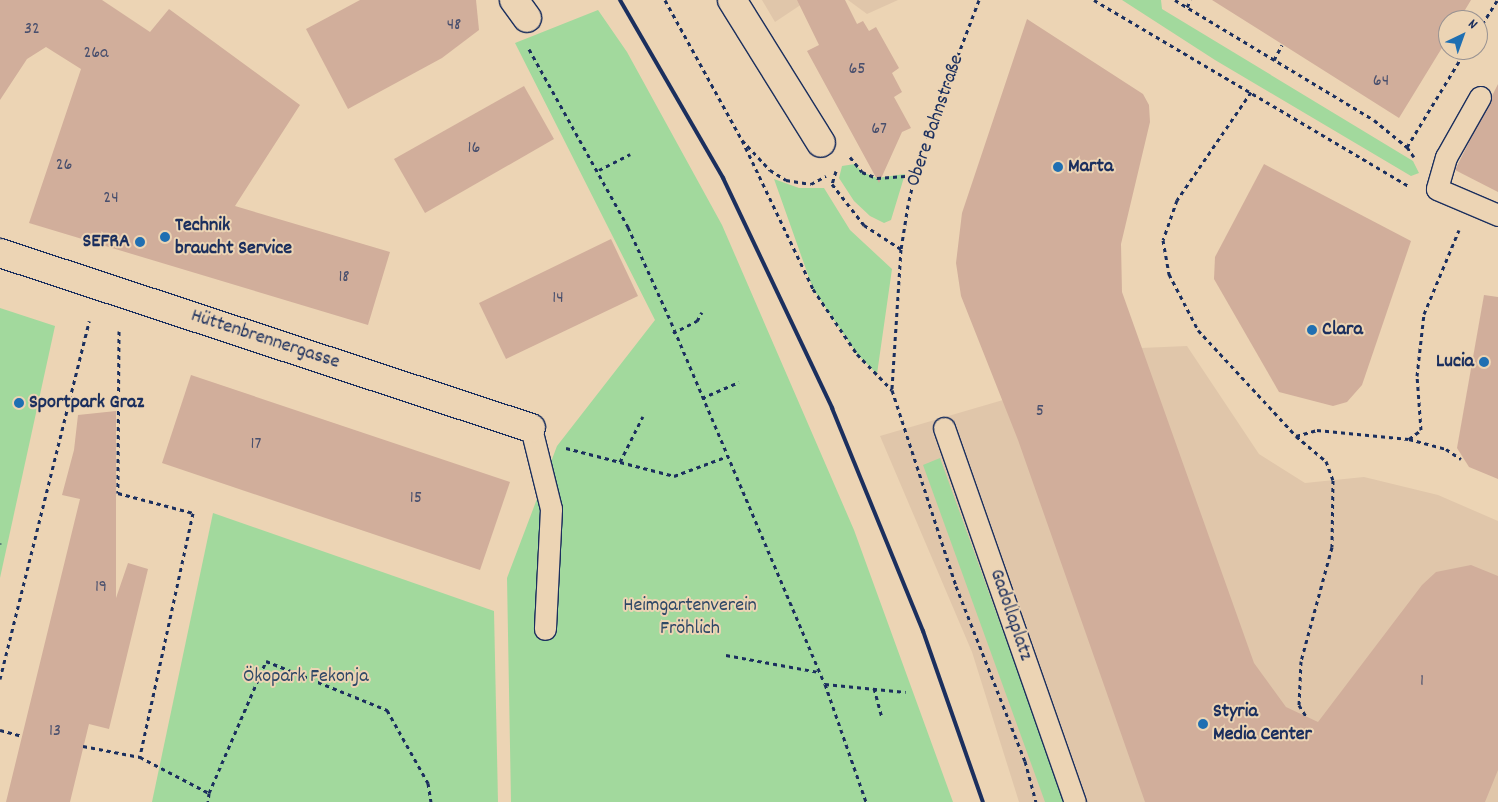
<!DOCTYPE html>
<meta charset="utf-8">
<style>
body{margin:0}
#map{position:relative;width:1498px;height:802px;overflow:hidden;background:#ecd4b4;font-family:Dekko,sans-serif}
div>[style]{position:absolute}
[style*='--x']{left:calc(var(--x)*1px);top:calc(var(--y)*1px);width:calc(var(--w)*1px);rotate:calc(var(--a)*1deg)}
.built>*{inset:0;background:#e0c6aa}
.green>*{inset:0;background:#a2d99d}
.building>*{inset:0;background:#d1ae9b}
.path>*{height:3px;margin-top:-1.5px;transform-origin:0;background:repeating-linear-gradient(90deg,#1b2f5e 0 4px,transparent 0 8px)}
.roads{filter:drop-shadow(1px 0 #1b2f5e) drop-shadow(-1px 0 #1b2f5e) drop-shadow(0 1px #1b2f5e) drop-shadow(0 -1px #1b2f5e)}
.lane>*{height:21px;margin:-10.5px;padding:0 10.5px;transform-origin:10.5px;border-radius:10.5px;background:#ecd4b4}
.street>*{height:28px;margin:-14px;padding:0 14px;transform-origin:14px;border-radius:14px;background:#ecd4b4}
.rail>*{height:4px;margin:-2px;padding:0 2px;transform-origin:2px;border-radius:2px;background:#1b2f5e}
.dots>*{width:14px;height:14px;translate:-50% -50%;box-sizing:border-box;border:2px solid #ecd4b4;border-radius:50%}
span{translate:-50% -50%;white-space:nowrap;text-align:center;line-height:1.15;-webkit-text-stroke:4px #ecd4b4;paint-order:stroke}
.number-label{font-size:18px;color:#484f6d}
.number-label span{-webkit-text-stroke-width:0}
.street-label{font-size:20px;color:#1b2f5e}
.poi-label{font-size:20px;color:#1b2f5e;font-weight:700}
.left{translate:0 -50%;text-align:left}
.right{translate:-100% -50%;text-align:right}
.park-label{font-size:20px;color:#2f4867}
.north{position:absolute;left:1438px;top:10px;width:50px;height:50px;box-sizing:border-box;background:#ecd4b4;border:1px solid #989292;border-radius:50%;rotate:42deg;font-size:14px;font-weight:700;line-height:20px;text-align:center;color:#1b2f5e}
.north::after{content:'';display:block;margin:auto;width:18px;height:22px;background:#1f6fb2;clip-path:polygon(50% 0,100% 100%,50% 72%,0 100%)}
</style>
<div id="map">
<div class="built">
<div style="clip-path:polygon(762px 0,808px 0,775px 22px)"></div>
<div style="clip-path:polygon(848px 0,898px 0,867px 14px)"></div>
<div style="clip-path:polygon(1187px 346px,1259px 454px,1305px 483px,1364px 477px,1438px 495px,1498px 521px,1498px 802px,1019px 802px,972px 652px,880px 436px,1003px 400px,1141px 348px)"></div>
</div>
<div class="green">
<div style="clip-path:polygon(1122px 0,1161px 0,1162px 9px,1413px 161px,1419px 173px,1411px 176px,1215px 60px)"></div>
<div style="clip-path:polygon(598px 10px,627px 52px,722px 225px,854px 530px,953px 802px,511px 802px,507px 578px,557px 446px,655px 320px,515px 43px)"></div>
<div style="clip-path:polygon(855px 164px,862px 172px,877px 178px,905px 174px,891px 220px,884px 223px,870px 216px,854px 201px,839px 178px,842px 166px)"></div>
<div style="clip-path:polygon(774px 179px,799px 188px,824px 188px,850px 230px,892px 269px,877px 374px,857px 354px,813px 289px)"></div>
<div style="clip-path:polygon(0 308px,55px 326px,0 578px)"></div>
<div style="clip-path:polygon(940px 458px,1065px 802px,1045px 802px,923px 465px)"></div>
<div style="clip-path:polygon(213px 513px,494px 611px,498px 802px,152px 802px)"></div>
</div>
<div class="building">
<div style="clip-path:polygon(0 0,102px 0,150px 32px,169px 9px,300px 105px,235px 206px,390px 252px,368px 325px,29px 223px,81px 69px,46px 47px,27px 59px,0 100px)"></div>
<div style="clip-path:polygon(360px 0,476px 0,479px 30px,442px 58px,348px 109px,306px 29px)"></div>
<div style="clip-path:polygon(797px 0,845px 0,857px 24px,863px 21px,869px 31px,876px 27px,899px 68px,892px 73px,902px 92px,894px 97px,911px 128px,902px 132px,879px 183px,807px 51px,819px 45px)"></div>
<div style="clip-path:polygon(1212px 0,1471px 0,1459px 20px,1448px 20px,1448px 38px,1399px 118px)"></div>
<div style="clip-path:polygon(1027px 19px,1143px 94px,1149px 105px,1150px 122px,1121px 244px,1122px 292px,1254px 663px,1286px 707px,1318px 722px,1422px 585px,1436px 572px,1471px 565px,1498px 576px,1498px 770px,1485px 802px,1145px 802px,1018px 440px,961px 296px,956px 263px,962px 213px)"></div>
<div style="clip-path:polygon(1498px 84px,1498px 192px,1455px 170px)"></div>
<div style="clip-path:polygon(524px 86px,554px 139px,425px 213px,394px 159px)"></div>
<div style="clip-path:polygon(1264px 164px,1411px 241px,1362px 385px,1347px 402px,1333px 406px,1279px 392px,1214px 279px,1215px 257px)"></div>
<div style="clip-path:polygon(611px 239px,638px 296px,506px 359px,479px 303px)"></div>
<div style="clip-path:polygon(1484px 295px,1498px 297px,1498px 479px,1469px 467px,1457px 448px)"></div>
<div style="clip-path:polygon(191px 375px,510px 482px,480px 570px,162px 463px)"></div>
<div style="clip-path:polygon(116px 411px,116px 598px,128px 563px,148px 569px,109px 729px,89px 724px,70px 802px,6px 802px,80px 499px,62px 495px,74px 450px,78px 415px)"></div>
</div>
<div class="path">
<div style="--x:665;--y:0;--w:160;--a:61.2"></div>
<div style="--x:742;--y:140;--w:41;--a:47"></div>
<div style="--x:770;--y:170;--w:19;--a:32"></div>
<div style="--x:786;--y:180;--w:25;--a:9"></div>
<div style="--x:811;--y:184;--w:17;--a:-28"></div>
<div style="--x:979;--y:0;--w:169;--a:110.8"></div>
<div style="--x:919;--y:158;--w:48;--a:103.2"></div>
<div style="--x:908;--y:205;--w:45;--a:99"></div>
<div style="--x:901;--y:249;--w:141;--a:93.7"></div>
<div style="--x:892;--y:390;--w:206;--a:71.9"></div>
<div style="--x:956;--y:586;--w:188;--a:68.5"></div>
<div style="--x:1025;--y:761;--w:42;--a:75"></div>
<div style="--x:1094;--y:0;--w:365;--a:30.6"></div>
<div style="--x:1175;--y:0;--w:232;--a:31.1"></div>
<div style="--x:1374;--y:120;--w:43;--a:39.3"></div>
<div style="--x:1407;--y:147;--w:114;--a:-58.7"></div>
<div style="--x:1187;--y:7;--w:8;--a:-60"></div>
<div style="--x:1478;--y:31;--w:36;--a:-58"></div>
<div style="--x:529;--y:49;--w:204;--a:60.9"></div>
<div style="--x:628;--y:227;--w:104;--a:65.6"></div>
<div style="--x:671;--y:322;--w:393;--a:67"></div>
<div style="--x:825;--y:684;--w:125;--a:70.8"></div>
<div style="--x:1274;--y:60;--w:17;--a:-62"></div>
<div style="--x:1251;--y:92;--w:131;--a:124.4"></div>
<div style="--x:1177;--y:200;--w:42;--a:109.3"></div>
<div style="--x:1163;--y:240;--w:35;--a:80"></div>
<div style="--x:1169;--y:274;--w:63;--a:62.6"></div>
<div style="--x:1198;--y:330;--w:144;--a:47.2"></div>
<div style="--x:1296;--y:436;--w:22;--a:-16"></div>
<div style="--x:1317;--y:430;--w:92;--a:5.6"></div>
<div style="--x:1409;--y:439;--w:15;--a:-37"></div>
<div style="--x:1421;--y:430;--w:54;--a:-94.2"></div>
<div style="--x:1417;--y:376;--w:62;--a:-83.6"></div>
<div style="--x:1424;--y:314;--w:91;--a:-67.4"></div>
<div style="--x:742;--y:140;--w:165;--a:64.5"></div>
<div style="--x:813;--y:289;--w:78;--a:55.9"></div>
<div style="--x:857;--y:354;--w:50;--a:45.8"></div>
<div style="--x:1407;--y:147;--w:12;--a:55"></div>
<div style="--x:850;--y:157;--w:19;--a:51"></div>
<div style="--x:862;--y:172;--w:16;--a:22"></div>
<div style="--x:877;--y:178;--w:39;--a:-4"></div>
<div style="--x:599;--y:170;--w:35;--a:-27"></div>
<div style="--x:836;--y:171;--w:14;--a:107"></div>
<div style="--x:832;--y:184;--w:52;--a:52"></div>
<div style="--x:864;--y:225;--w:44;--a:33"></div>
<div style="--x:119;--y:331;--w:162;--a:90.4"></div>
<div style="--x:118;--y:493;--w:78;--a:14.9"></div>
<div style="--x:193;--y:513;--w:250;--a:102.3"></div>
<div style="--x:673;--y:333;--w:27;--a:-27"></div>
<div style="--x:697;--y:321;--w:10;--a:-61"></div>
<div style="--x:702;--y:398;--w:40;--a:-23.4"></div>
<div style="--x:1296;--y:436;--w:39;--a:40"></div>
<div style="--x:1326;--y:461;--w:20;--a:70"></div>
<div style="--x:1333;--y:480;--w:67;--a:90.9"></div>
<div style="--x:1332;--y:547;--w:118;--a:105.2"></div>
<div style="--x:1301;--y:661;--w:44;--a:92.6"></div>
<div style="--x:1299;--y:705;--w:13;--a:58"></div>
<div style="--x:1409;--y:439;--w:38;--a:15"></div>
<div style="--x:1446;--y:449;--w:18;--a:34"></div>
<div style="--x:566;--y:448;--w:112;--a:14.5"></div>
<div style="--x:674;--y:476;--w:58;--a:-20.3"></div>
<div style="--x:620;--y:462;--w:51;--a:-63.4"></div>
<div style="--x:0;--y:543;--w:1;--a:90"></div>
<div style="--x:726;--y:655;--w:95;--a:10.4"></div>
<div style="--x:0;--y:679;--w:369;--a:-76"></div>
<div style="--x:825;--y:684;--w:81;--a:5.6"></div>
<div style="--x:874;--y:688;--w:30;--a:75"></div>
<div style="--x:0;--y:730;--w:23;--a:15"></div>
<div style="--x:83;--y:746;--w:58;--a:10.9"></div>
<div style="--x:140;--y:757;--w:78;--a:27.6"></div>
<div style="--x:209;--y:793;--w:9;--a:96"></div>
<div style="--x:209;--y:793;--w:144;--a:-66.6"></div>
<div style="--x:266;--y:661;--w:131;--a:22"></div>
<div style="--x:387;--y:710;--w:84;--a:60.7"></div>
<div style="--x:428;--y:783;--w:19;--a:81"></div>
</div>
<div class="roads">
<div class="lane">
<div style="--x:1480;--y:97;--w:69;--a:119.5"></div>
<div style="--x:1446;--y:157;--w:33;--a:106"></div>
<div style="--x:1437;--y:189;--w:66;--a:23.1"></div>
<div style="--x:531;--y:428;--w:83;--a:76.1"></div>
<div style="--x:551;--y:509;--w:120;--a:92.9"></div>
<div style="--x:944;--y:428;--w:396;--a:70.7"></div>
</div>
<div class="street">
<div style="--x:514;--y:0;--w:22;--a:54"></div>
<div style="--x:732;--y:0;--w:168;--a:58.1"></div>
<div style="--x:0;--y:253;--w:559;--a:18.24"></div>
</div>
</div>
<div class="rail">
<div style="--x:620;--y:0;--w:206;--a:59.9"></div>
<div style="--x:723;--y:178;--w:255;--a:64.6"></div>
<div style="--x:832;--y:408;--w:241;--a:67.8"></div>
<div style="--x:923;--y:631;--w:181;--a:70.7"></div>
</div>
<div class="dots">
<div style="left:1058px;top:167px;background:#1f6fb2"></div>
<div style="left:165px;top:237px;background:#1f6fb2"></div>
<div style="left:140px;top:242px;background:#1f6fb2"></div>
<div style="left:1312px;top:330px;background:#1f6fb2"></div>
<div style="left:1484px;top:362px;background:#1f6fb2"></div>
<div style="left:19px;top:403px;background:#1f6fb2"></div>
<div style="left:1203px;top:724px;background:#1f6fb2"></div>
</div>
<div class="number-label">
<span style="left:454px;top:26px">48</span>
<span style="left:32px;top:30px">32</span>
<span style="left:96px;top:54px">26a</span>
<span style="left:857px;top:70px">65</span>
<span style="left:1381px;top:82px">64</span>
<span style="left:879px;top:130px">67</span>
<span style="left:474px;top:149px">16</span>
<span style="left:64px;top:166px">26</span>
<span style="left:111px;top:199px">24</span>
<span style="left:344px;top:278px">18</span>
<span style="left:558px;top:299px">14</span>
<span style="left:1040px;top:412px">5</span>
<span style="left:256px;top:445px">17</span>
<span style="left:416px;top:499px">15</span>
<span style="left:101px;top:588px">19</span>
<span style="left:1422px;top:682px">1</span>
<span style="left:55px;top:732px">13</span>
</div>
<div class="street-label">
<span style="left:936px;top:121px;rotate:-71deg">Obere Bahnstraße</span>
<span style="left:265px;top:340px;rotate:18deg">Hüttenbrennergasse</span>
<span style="left:1010px;top:615px;rotate:71deg">Gadollaplatz</span>
</div>
<div class="poi-label">
<span class="left" style="left:1068px;top:167px">Marta</span>
<span class="left" style="left:175px;top:238px">Technik<br>braucht Service</span>
<span class="right" style="left:130px;top:242px">SEFRA</span>
<span class="left" style="left:1322px;top:330px">Clara</span>
<span class="right" style="left:1474px;top:362px">Lucia</span>
<span class="left" style="left:29px;top:403px">Sportpark Graz</span>
<span class="left" style="left:1213px;top:724px">Styria<br>Media Center</span>
</div>
<div class="park-label">
<span style="left:690px;top:618px">Heimgartenverein<br>Fröhlich</span>
<span style="left:306px;top:677px">Ökopark Fekonja</span>
</div>
<div class="north">N</div>
</div>
